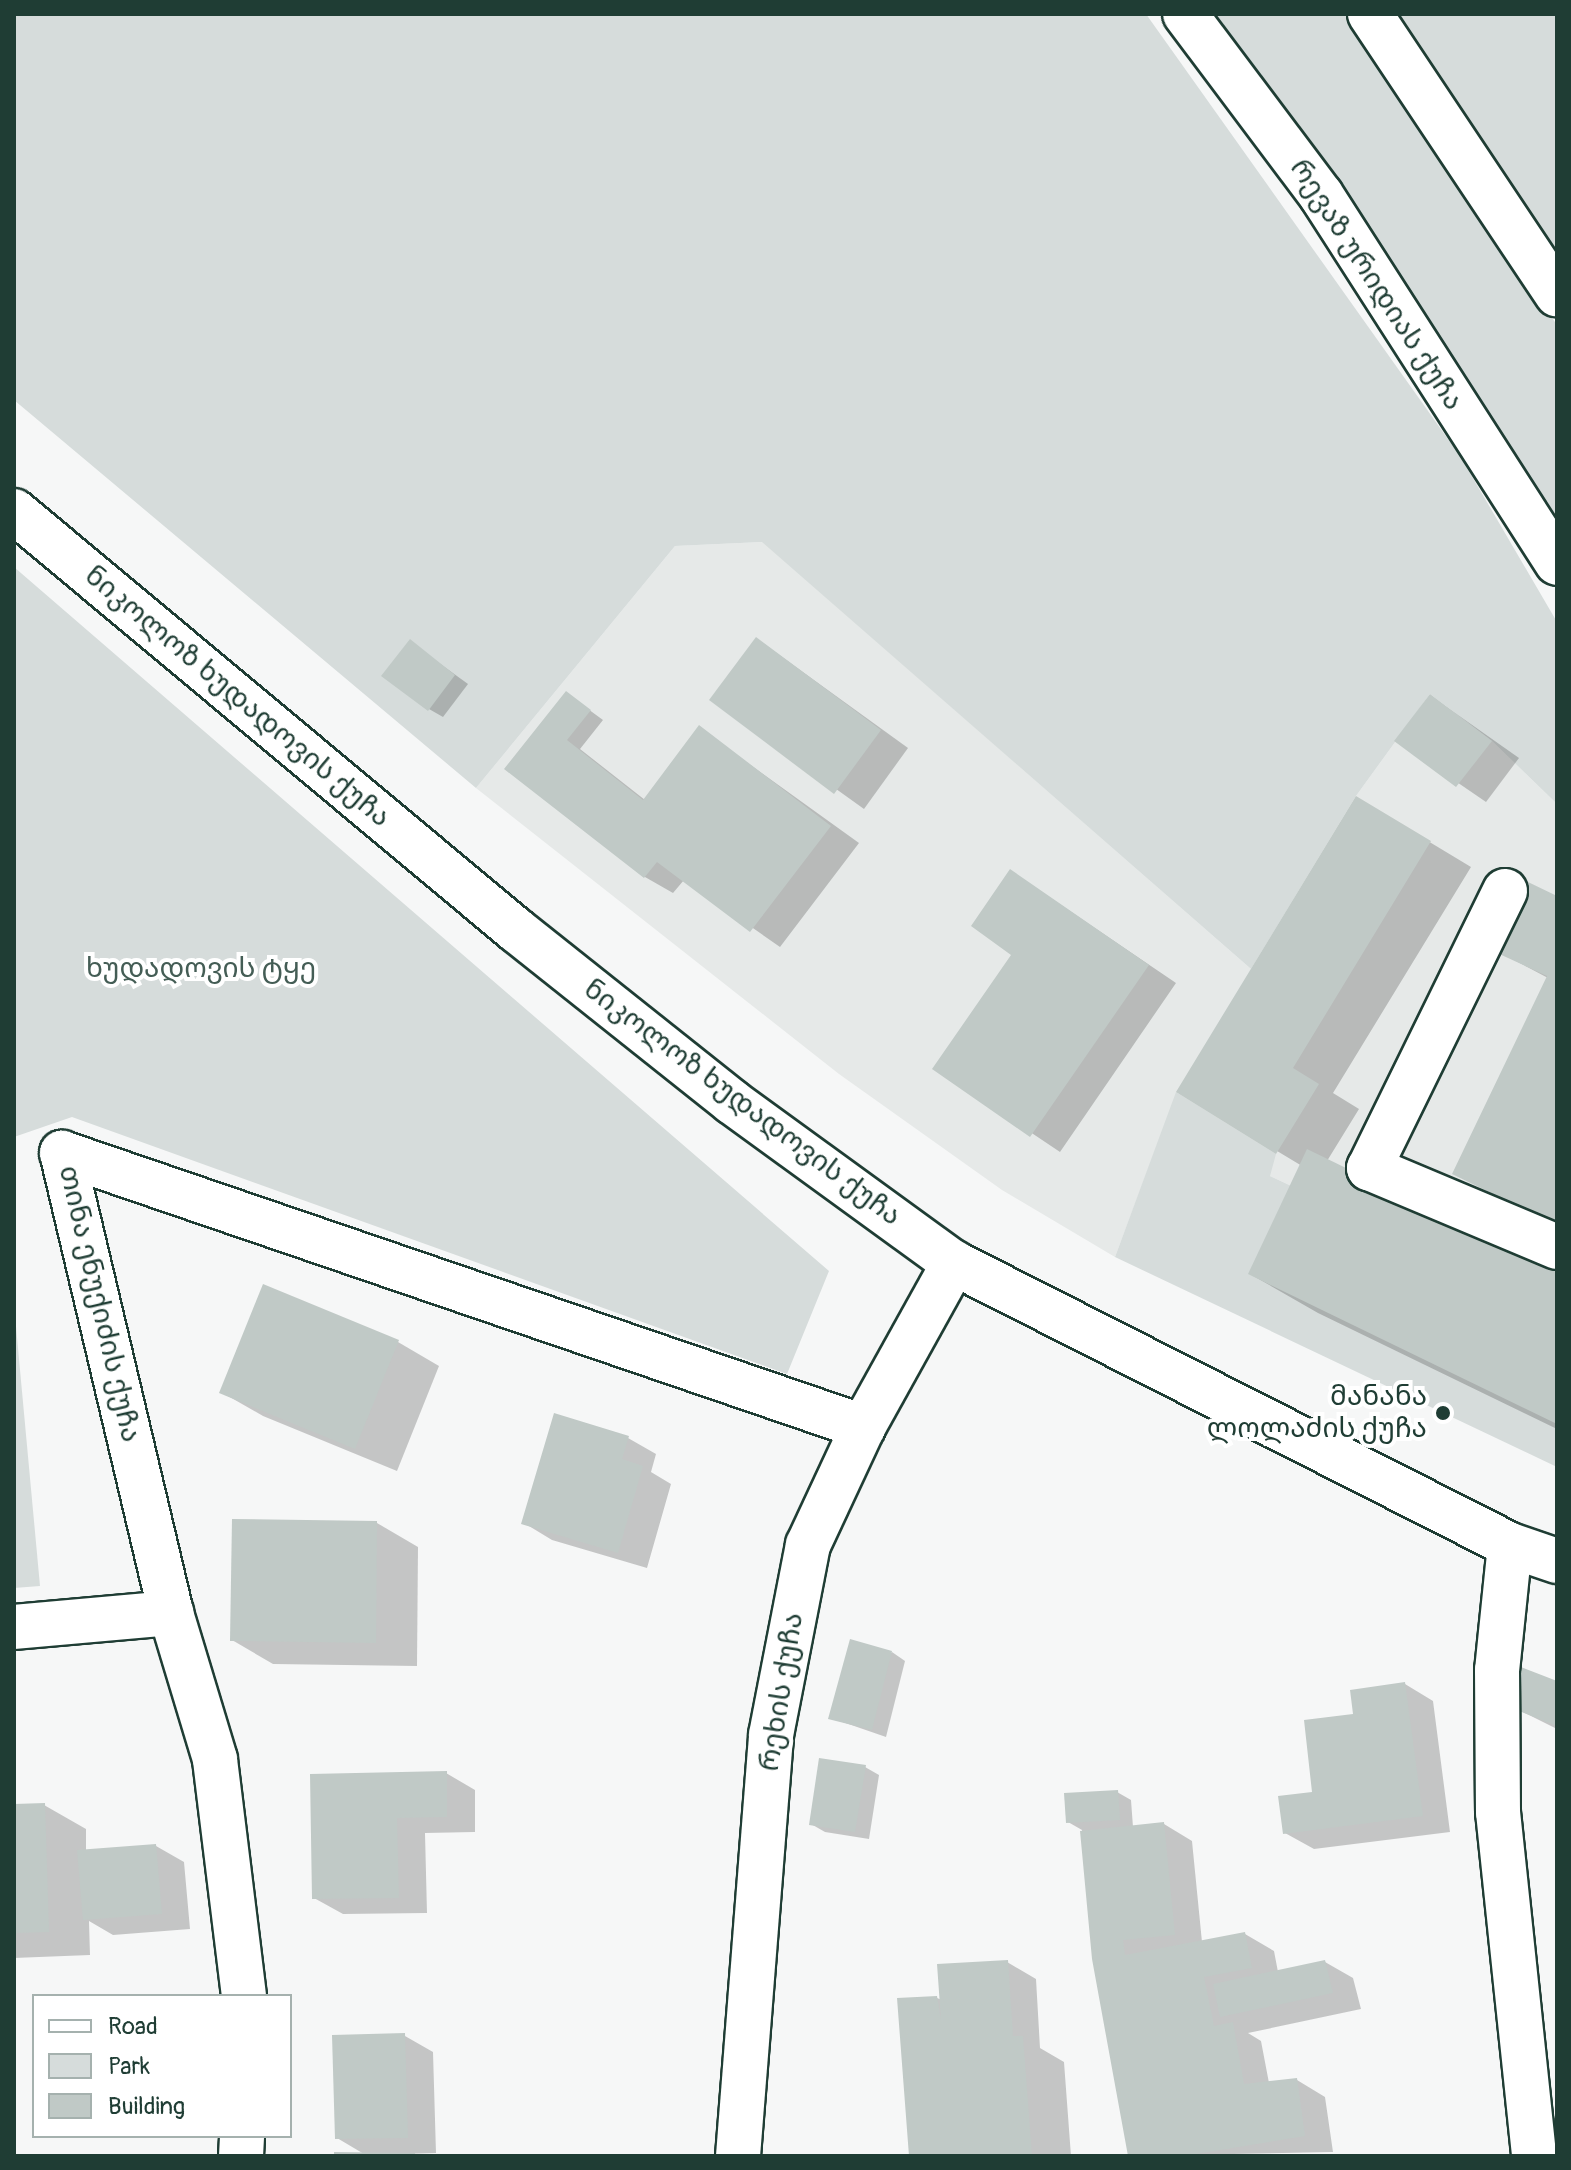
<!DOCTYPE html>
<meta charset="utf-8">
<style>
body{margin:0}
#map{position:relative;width:1571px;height:2170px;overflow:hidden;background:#f6f7f7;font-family:Pangolin,"Noto Sans Georgian",sans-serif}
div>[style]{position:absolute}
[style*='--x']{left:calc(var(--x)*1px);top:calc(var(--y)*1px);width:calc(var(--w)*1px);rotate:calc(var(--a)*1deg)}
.built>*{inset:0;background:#e6e9e8}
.green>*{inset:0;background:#d6dcdb}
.shadow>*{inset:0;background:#0003}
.building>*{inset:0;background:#c0c9c6}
.roads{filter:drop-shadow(2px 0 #1f3d34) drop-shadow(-2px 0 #1f3d34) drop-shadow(0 2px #1f3d34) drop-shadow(0 -2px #1f3d34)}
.minor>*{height:44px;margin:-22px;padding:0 22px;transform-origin:22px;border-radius:22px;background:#fff}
.major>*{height:44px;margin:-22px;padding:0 22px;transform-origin:22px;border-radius:22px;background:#fff}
.dots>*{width:22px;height:22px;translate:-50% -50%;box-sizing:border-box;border:4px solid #fff;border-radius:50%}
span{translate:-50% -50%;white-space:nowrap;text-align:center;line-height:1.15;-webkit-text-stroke:8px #fff;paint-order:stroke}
.street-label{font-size:28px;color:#1f3d34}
.park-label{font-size:28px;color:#445d55}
.poi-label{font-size:28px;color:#1f3d34}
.right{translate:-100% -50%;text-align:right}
.frame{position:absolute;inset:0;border:16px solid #1f3d34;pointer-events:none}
.legend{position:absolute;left:32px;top:1994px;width:260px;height:144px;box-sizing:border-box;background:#fff;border:2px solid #a5b1ae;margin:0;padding:10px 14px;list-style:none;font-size:24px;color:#1f3d34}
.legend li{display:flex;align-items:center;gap:16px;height:40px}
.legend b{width:40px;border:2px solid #a5b1ae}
</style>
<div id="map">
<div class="built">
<div style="clip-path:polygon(763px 542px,1251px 969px,1356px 796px,1430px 694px,1492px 741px,1557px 804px,1557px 1310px,1270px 1176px,1177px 1092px,1115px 1257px,1002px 1190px,839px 1074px,476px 788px,675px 546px)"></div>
</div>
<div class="green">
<div style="clip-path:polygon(14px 14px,1146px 14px,1460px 456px,1557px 622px,1557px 804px,1492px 741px,1430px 694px,1356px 796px,1251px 969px,762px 542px,675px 546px,476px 788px,14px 400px)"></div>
<div style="clip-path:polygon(1207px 14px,1349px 14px,1435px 150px,1557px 325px,1557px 517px)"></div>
<div style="clip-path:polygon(1390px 14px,1557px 14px,1557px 252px)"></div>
<div style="clip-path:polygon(14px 567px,829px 1271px,787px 1374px,72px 1117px,14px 1137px)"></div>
<div style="clip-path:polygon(1176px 1092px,1276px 1154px,1270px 1176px,1557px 1310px,1557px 1467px,1115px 1257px)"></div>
<div style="clip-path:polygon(14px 1305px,40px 1586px,14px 1588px)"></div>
</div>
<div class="shadow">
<div style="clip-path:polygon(757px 639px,908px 748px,864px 809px,712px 700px)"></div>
<div style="clip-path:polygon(410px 642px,468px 684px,443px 717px,429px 709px)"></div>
<div style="clip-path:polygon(566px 693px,603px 720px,580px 749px,645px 800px,699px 728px,859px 843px,780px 947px,684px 880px,673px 893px,645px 877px,507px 768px)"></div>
<div style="clip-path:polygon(1431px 696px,1519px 758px,1486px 802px,1397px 741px)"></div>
<div style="clip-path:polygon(1398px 823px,1471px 867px,1333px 1093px,1359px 1109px,1327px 1161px,1557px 1273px,1557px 1429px,1318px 1313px,1250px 1274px,1302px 1166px,1179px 1092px)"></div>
<div style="clip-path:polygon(1011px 871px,1176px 983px,1060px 1152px,935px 1068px,1013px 954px)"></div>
<div style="clip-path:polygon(1557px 898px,1557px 1227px,1455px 1173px,1548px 978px,1497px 951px)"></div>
<div style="clip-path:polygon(398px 1342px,439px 1366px,397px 1471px,263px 1416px,221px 1392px)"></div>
<div style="clip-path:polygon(628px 1438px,656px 1454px,651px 1472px,671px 1484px,647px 1568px,552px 1540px,524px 1523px)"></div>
<div style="clip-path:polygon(377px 1523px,418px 1547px,417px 1666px,273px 1664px,232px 1640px)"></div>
<div style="clip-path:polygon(892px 1652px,905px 1661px,886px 1737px,831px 1718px)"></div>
<div style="clip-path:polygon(1557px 1683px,1557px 1729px,1511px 1706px)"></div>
<div style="clip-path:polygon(1405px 1684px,1433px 1701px,1450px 1832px,1314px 1849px,1285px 1833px,1315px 1793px,1355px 1716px)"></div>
<div style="clip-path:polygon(865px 1767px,879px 1775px,869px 1839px,825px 1832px,811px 1824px)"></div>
<div style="clip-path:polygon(446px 1773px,475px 1790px,475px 1832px,425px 1833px,427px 1913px,343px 1914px,314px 1898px,312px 1776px)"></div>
<div style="clip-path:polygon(1117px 1792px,1131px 1800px,1133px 1827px,1164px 1824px,1192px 1841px,1202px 1942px,1245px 1934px,1274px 1951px,1278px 1972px,1325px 1962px,1353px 1978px,1361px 2009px,1248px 2033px,1261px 2041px,1269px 2083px,1297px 2080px,1325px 2097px,1333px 2152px,1131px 2156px,1094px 1959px,1082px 1830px,1068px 1822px)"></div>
<div style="clip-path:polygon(44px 1805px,86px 1829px,86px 1851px,156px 1846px,184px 1862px,190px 1929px,113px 1935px,89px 1921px,90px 1955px,14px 1958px,14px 1806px)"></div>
<div style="clip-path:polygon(1007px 1962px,1036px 1979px,1040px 2048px,1064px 2062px,1071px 2156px,911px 2156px,937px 1998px,942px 2000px)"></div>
<div style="clip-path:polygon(405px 2036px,433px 2052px,436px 2153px,336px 2156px,364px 2154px,337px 2138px)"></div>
<div style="clip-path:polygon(1552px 2118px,1557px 2118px,1557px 2156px,1554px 2156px)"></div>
</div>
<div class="building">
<div style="clip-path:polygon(756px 637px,881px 730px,834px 794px,709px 700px)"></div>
<div style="clip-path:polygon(410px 639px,455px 675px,428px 711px,381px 676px)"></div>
<div style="clip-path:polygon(566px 691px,591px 710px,567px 740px,643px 800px,699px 725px,831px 826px,750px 932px,657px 862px,644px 878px,504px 769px)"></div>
<div style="clip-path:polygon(1430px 694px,1492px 741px,1456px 787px,1394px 741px)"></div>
<div style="clip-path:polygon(1356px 796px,1431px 841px,1293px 1068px,1319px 1084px,1276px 1154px,1176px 1092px)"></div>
<div style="clip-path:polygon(1010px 869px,1149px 965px,1030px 1137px,932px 1069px,1011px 955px,971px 926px)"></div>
<div style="clip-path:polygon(1528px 882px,1557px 896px,1557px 1225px,1452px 1174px,1547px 976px,1495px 952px)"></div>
<div style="clip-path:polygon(1307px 1149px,1557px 1271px,1557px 1424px,1248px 1274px)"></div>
<div style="clip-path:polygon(263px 1284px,399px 1340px,355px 1449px,219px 1393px)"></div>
<div style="clip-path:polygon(554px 1413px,629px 1436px,622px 1459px,643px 1466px,618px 1553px,521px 1524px)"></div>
<div style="clip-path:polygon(232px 1519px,377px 1521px,376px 1643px,230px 1641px)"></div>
<div style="clip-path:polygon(850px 1639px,892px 1651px,872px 1730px,828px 1719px)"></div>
<div style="clip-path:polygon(1508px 1662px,1557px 1681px,1557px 1726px,1509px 1707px)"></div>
<div style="clip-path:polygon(1405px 1682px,1423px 1816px,1283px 1834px,1278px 1796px,1312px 1792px,1304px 1720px,1353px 1714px,1350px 1690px)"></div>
<div style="clip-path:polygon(819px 1758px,866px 1765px,855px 1832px,809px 1825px)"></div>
<div style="clip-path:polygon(447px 1771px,447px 1817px,397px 1818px,399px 1898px,312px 1899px,310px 1774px)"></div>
<div style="clip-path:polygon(1118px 1790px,1120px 1820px,1066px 1823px,1064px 1793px)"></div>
<div style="clip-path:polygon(45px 1803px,49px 1932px,14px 1933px,14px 1804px)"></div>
<div style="clip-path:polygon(1164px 1822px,1175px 1935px,1123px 1940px,1125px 1955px,1245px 1932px,1252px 1968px,1204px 1977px,1214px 2026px,1233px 2022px,1244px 2084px,1297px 2078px,1305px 2136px,1184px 2156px,1128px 2156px,1092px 1959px,1080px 1831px)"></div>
<div style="clip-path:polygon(156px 1844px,162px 1914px,83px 1920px,77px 1850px)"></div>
<div style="clip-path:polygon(1008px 1960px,1013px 2036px,1023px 2036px,1032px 2156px,909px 2156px,897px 1998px,937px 1996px,941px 2020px,937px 1964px)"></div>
<div style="clip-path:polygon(1325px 1960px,1333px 1993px,1220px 2017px,1213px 1984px)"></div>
<div style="clip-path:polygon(405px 2033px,408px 2138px,335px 2139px,332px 2035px)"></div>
<div style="clip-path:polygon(334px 2152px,415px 2153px,415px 2156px,334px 2156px)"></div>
</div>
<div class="roads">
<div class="minor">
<div style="--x:1185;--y:14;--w:226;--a:53.1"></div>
<div style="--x:1321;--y:195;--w:437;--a:57.3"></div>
<div style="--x:1370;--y:14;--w:337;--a:56.3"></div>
<div style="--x:1505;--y:891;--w:309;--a:116.1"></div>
<div style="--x:1369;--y:1168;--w:204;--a:22.8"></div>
<div style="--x:1510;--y:1545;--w:126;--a:95.9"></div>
<div style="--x:1497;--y:1670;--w:142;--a:89.6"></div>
<div style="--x:1498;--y:1812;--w:346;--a:84"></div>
<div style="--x:14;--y:1627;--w:158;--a:-5.1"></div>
<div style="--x:244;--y:1996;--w:239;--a:-97"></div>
<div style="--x:215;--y:1759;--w:152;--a:-106.8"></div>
<div style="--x:171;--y:1613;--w:473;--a:-103.3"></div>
<div style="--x:62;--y:1153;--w:847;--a:18.88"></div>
<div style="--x:241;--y:2156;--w:20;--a:-87"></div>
<div style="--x:738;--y:2156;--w:422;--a:-85.5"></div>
<div style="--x:771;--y:1735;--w:194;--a:-79"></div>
<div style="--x:808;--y:1545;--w:130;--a:-65"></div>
<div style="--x:863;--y:1427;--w:188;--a:-61"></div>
</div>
<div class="major">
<div style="--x:14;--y:511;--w:654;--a:39.85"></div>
<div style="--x:516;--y:930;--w:276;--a:38.5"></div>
<div style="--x:732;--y:1102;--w:274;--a:36"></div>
<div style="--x:954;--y:1263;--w:623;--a:26.89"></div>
<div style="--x:1510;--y:1545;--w:50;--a:18.8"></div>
</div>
</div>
<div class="dots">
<div style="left:1443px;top:1413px;background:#1f3d34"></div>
</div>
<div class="street-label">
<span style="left:1376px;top:285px;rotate:57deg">რევაზ ურიდიას ქუჩა</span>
<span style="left:237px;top:697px;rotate:40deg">ნიკოლოზ ხუდადოვის ქუჩა</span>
<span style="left:742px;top:1103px;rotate:37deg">ნიკოლოზ ხუდადოვის ქუჩა</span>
<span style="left:99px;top:1304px;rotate:77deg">თინა ენუქიძის ქუჩა</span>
<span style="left:782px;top:1692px;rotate:-81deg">რეხის ქუჩა</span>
</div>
<div class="park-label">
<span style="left:201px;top:969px">ხუდადოვის ტყე</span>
</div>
<div class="poi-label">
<span class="right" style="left:1427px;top:1413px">მანანა<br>ლოლაძის ქუჩა</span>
</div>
<div class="frame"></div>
<ul class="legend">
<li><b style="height:10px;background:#fff"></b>Road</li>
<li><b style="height:22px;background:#d6dcdb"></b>Park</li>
<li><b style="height:22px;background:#c0c9c6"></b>Building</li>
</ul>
</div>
